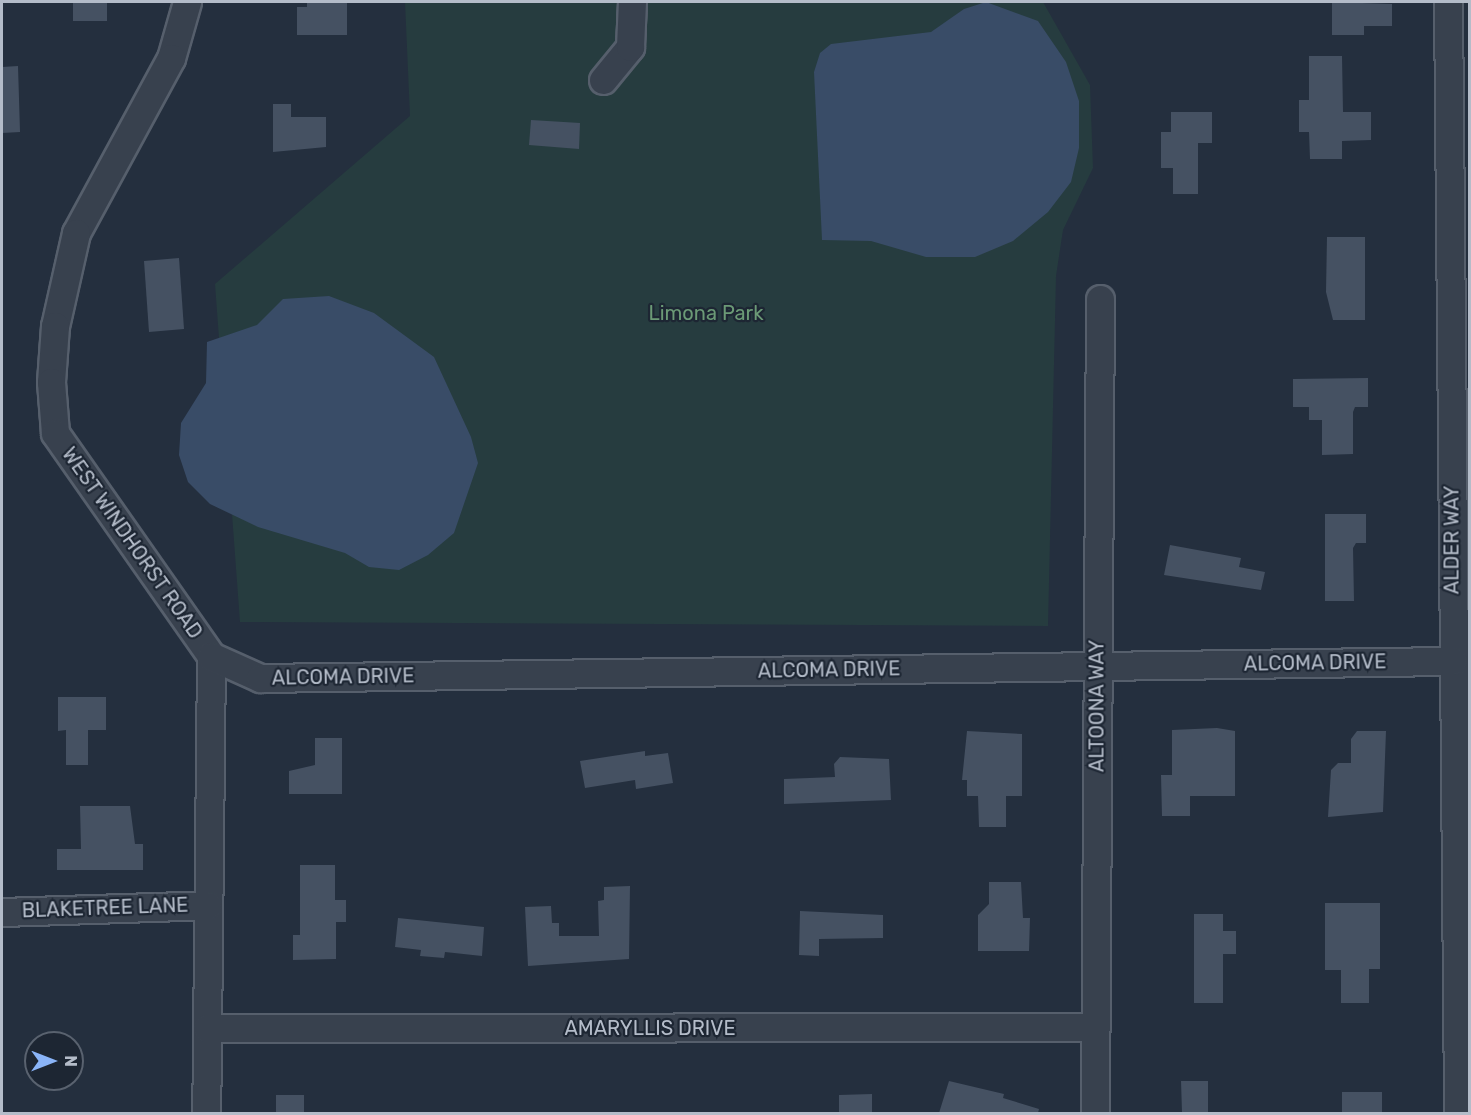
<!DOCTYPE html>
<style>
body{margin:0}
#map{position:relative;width:1471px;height:1115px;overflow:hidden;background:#242f3e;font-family:Rubik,sans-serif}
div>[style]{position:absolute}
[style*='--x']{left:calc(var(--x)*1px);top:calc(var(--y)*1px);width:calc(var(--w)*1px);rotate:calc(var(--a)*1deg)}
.green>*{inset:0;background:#263c3f}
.water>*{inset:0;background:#394c67}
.building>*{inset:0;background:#455162}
.roads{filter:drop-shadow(2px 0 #565f6c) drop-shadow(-2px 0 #565f6c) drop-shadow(0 2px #565f6c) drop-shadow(0 -2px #565f6c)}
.minor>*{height:27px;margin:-13.5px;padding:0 13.5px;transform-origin:13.5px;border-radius:13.5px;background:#38414e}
span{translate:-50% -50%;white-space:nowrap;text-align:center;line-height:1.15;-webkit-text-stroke:4.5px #1d2633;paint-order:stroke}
.park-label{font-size:20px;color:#6b9a76}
.street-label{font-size:20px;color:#b4bcc9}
.frame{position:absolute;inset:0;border:3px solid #b4bcc9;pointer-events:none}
.north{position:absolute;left:24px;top:1031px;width:60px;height:60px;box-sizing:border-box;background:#1d2633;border:2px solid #59626f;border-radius:50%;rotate:90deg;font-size:16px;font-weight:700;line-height:24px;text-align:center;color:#b4bcc9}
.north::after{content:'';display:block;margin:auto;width:21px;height:27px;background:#8ab4f8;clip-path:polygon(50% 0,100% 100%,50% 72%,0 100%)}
</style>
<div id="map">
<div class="green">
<div style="clip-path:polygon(405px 2px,1043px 2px,1090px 85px,1093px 168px,1063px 230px,1056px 276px,1048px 626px,240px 622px,215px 284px,410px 116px)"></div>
</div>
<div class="water">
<div style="clip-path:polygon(986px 2px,1038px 21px,1066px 62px,1079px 101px,1079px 148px,1071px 182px,1048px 212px,1013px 241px,975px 257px,926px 257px,871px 241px,822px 240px,814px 72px,820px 53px,831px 44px,931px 32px,964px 9px)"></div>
<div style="clip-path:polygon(329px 296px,374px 313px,434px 357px,471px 437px,478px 463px,454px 533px,428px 555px,399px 570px,369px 567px,345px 553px,258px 527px,210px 504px,188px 482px,179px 455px,181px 423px,206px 383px,207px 342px,257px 325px,283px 299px)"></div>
</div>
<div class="building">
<div style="clip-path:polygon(73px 2px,107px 2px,107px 21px,73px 21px)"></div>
<div style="clip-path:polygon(307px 2px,347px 2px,347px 35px,297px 35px,297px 7px,307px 7px)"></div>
<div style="clip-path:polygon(1332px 2px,1392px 4px,1392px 26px,1364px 26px,1364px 35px,1332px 35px)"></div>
<div style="clip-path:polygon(1309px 56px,1342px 56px,1343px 112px,1371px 112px,1371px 140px,1342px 141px,1342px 159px,1310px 159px,1309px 132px,1299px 132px,1299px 100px,1309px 100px)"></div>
<div style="clip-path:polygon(18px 66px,20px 132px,2px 133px,2px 67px)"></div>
<div style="clip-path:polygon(273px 104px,291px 104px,291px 117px,326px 117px,326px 147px,273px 152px)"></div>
<div style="clip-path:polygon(1171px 112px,1212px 112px,1212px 143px,1198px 143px,1198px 194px,1173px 194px,1173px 168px,1161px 168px,1161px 132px,1171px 132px)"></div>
<div style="clip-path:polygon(531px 120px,580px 123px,579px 149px,529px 145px)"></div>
<div style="clip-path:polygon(1327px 237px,1365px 237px,1365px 320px,1333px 320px,1326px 292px)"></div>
<div style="clip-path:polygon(179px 258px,184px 329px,149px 332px,144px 261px)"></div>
<div style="clip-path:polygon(1368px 378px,1368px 407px,1355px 407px,1353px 412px,1353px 454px,1322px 455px,1322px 420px,1309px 420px,1309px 407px,1293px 407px,1293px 379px)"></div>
<div style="clip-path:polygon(1325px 514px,1366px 514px,1366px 543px,1356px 543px,1353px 548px,1354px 601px,1325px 601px)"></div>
<div style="clip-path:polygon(1170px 545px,1241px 558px,1239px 567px,1265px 572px,1261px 590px,1164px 575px)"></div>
<div style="clip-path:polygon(58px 697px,106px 697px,106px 730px,88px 730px,88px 765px,66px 765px,66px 730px,58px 731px)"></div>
<div style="clip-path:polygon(1217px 728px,1235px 731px,1235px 796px,1190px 796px,1190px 816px,1162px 816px,1161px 775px,1172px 775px,1172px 730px)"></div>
<div style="clip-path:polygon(967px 731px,1022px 734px,1022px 796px,1006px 796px,1006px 827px,979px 827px,978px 796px,967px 796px,967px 780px,962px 780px)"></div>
<div style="clip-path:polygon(1357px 731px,1386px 731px,1383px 812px,1328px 817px,1331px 770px,1338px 763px,1351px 763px,1351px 739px)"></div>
<div style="clip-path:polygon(315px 738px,342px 738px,342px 794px,289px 794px,289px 771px,315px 765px)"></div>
<div style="clip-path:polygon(645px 751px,645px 756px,668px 753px,673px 783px,636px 789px,635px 780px,585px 788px,580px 761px)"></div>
<div style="clip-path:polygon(840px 757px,889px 759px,891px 800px,784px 804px,784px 779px,835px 777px,834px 764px)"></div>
<div style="clip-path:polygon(80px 806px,130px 806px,135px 844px,143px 844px,143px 870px,57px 870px,57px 849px,81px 849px)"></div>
<div style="clip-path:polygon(300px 865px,335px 865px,335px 900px,346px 900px,346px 922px,336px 922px,336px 959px,293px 960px,293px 935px,300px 935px)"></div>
<div style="clip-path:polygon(989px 882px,1021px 882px,1023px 918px,1030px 918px,1029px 951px,978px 951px,978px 915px,989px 904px)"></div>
<div style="clip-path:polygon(630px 886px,629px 959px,528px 966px,525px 907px,551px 906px,552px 923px,559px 923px,559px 936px,599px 936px,598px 901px,604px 900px,604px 887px)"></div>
<div style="clip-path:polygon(1325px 903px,1380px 903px,1380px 969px,1369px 969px,1369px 1003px,1341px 1003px,1341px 970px,1325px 970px)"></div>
<div style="clip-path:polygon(800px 911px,883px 915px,883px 938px,819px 939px,819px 956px,799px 955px)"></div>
<div style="clip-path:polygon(1194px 914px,1223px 914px,1223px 931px,1236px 931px,1236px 954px,1223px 954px,1223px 1003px,1194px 1003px)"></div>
<div style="clip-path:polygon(398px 918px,484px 927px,482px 956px,445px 952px,444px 958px,420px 956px,421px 950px,395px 947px)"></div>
<div style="clip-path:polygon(949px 1081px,1004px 1094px,1003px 1098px,1039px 1109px,1038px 1113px,939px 1113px)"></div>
<div style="clip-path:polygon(1181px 1081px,1208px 1081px,1208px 1113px,1182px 1113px)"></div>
<div style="clip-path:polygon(1342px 1092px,1382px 1092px,1382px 1113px,1342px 1113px)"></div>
<div style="clip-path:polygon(872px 1094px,872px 1113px,839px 1113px,839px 1095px)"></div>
<div style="clip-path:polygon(276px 1095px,304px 1095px,304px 1113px,276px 1113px)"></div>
</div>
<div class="roads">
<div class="minor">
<div style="--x:187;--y:2;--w:58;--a:105.9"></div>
<div style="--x:171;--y:58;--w:199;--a:118.5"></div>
<div style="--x:76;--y:233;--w:95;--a:102.7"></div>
<div style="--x:55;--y:326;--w:56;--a:94.1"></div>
<div style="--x:51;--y:382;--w:51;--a:85.5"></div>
<div style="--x:55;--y:433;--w:272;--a:55"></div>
<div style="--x:211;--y:656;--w:458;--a:90.6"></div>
<div style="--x:1448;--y:2;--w:1112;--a:89.48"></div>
<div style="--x:603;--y:80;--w:43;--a:-50.7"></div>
<div style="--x:630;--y:47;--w:45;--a:-87.5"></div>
<div style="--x:211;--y:656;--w:54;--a:24.2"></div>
<div style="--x:260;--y:678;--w:1193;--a:-0.82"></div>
<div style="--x:2;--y:912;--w:206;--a:-1.9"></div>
<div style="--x:207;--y:1028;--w:887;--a:-0.06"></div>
<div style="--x:1095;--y:1114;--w:815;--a:-89.65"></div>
</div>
</div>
<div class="park-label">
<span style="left:706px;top:313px">Limona Park</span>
</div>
<div class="street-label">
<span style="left:1452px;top:540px;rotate:-90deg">ALDER WAY</span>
<span style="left:132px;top:543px;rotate:55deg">WEST WINDHORST ROAD</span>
<span style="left:1315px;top:663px;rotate:-1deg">ALCOMA DRIVE</span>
<span style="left:829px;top:670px;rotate:-1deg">ALCOMA DRIVE</span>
<span style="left:343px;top:677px;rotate:-1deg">ALCOMA DRIVE</span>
<span style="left:1097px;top:706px;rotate:-90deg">ALTOONA WAY</span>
<span style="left:105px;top:908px;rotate:-2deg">BLAKETREE LANE</span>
<span style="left:650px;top:1028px">AMARYLLIS DRIVE</span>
</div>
<div class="frame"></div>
<div class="north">N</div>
</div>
